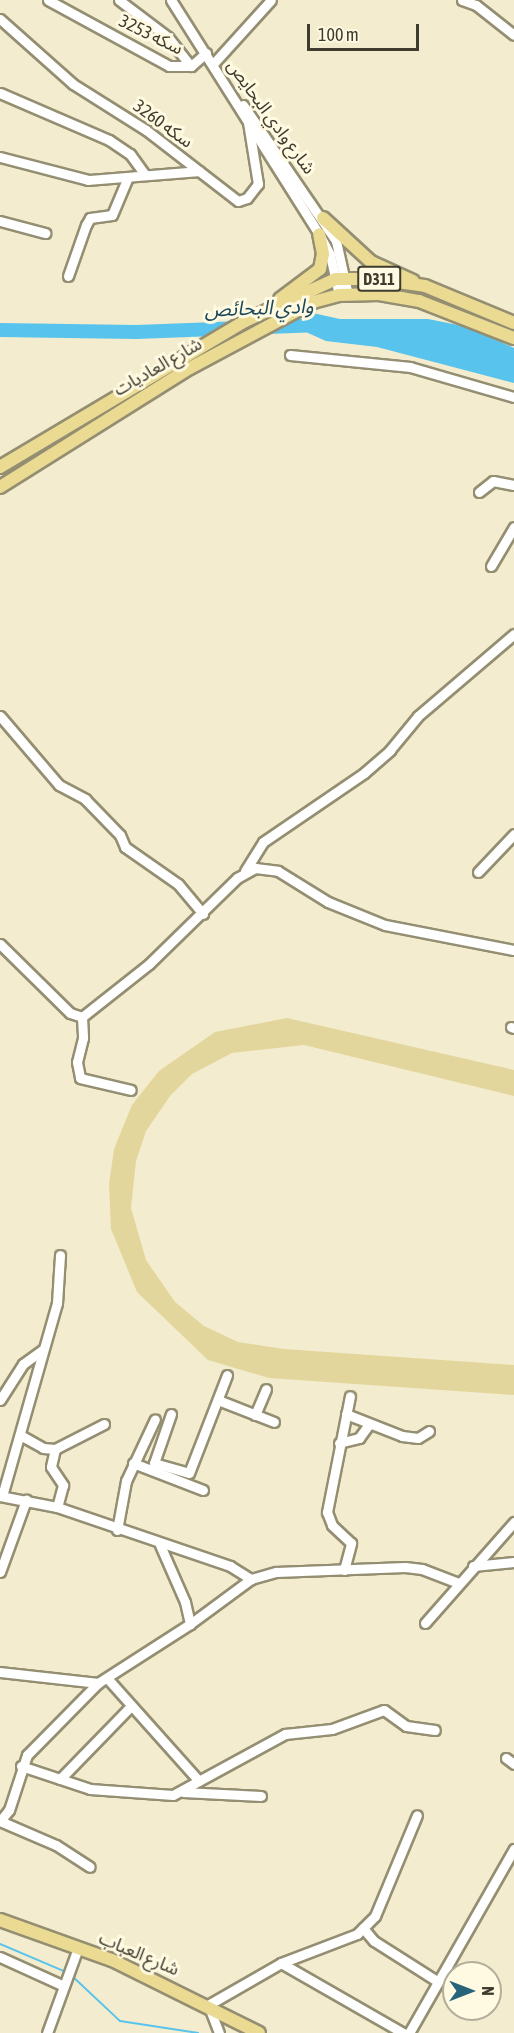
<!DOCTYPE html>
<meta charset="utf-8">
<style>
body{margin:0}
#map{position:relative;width:514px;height:2033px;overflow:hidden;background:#f3ecce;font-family:"Asap Condensed","Noto Sans Arabic",sans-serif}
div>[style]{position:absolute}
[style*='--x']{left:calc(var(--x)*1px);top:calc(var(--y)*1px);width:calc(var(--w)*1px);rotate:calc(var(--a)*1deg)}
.green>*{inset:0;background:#e3d69c}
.water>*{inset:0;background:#58c3ed}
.stream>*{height:2px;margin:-1px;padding:0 1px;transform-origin:1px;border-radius:1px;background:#58c3ed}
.river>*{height:14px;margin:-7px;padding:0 7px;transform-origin:7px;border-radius:7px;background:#58c3ed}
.roads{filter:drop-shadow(2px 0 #948e72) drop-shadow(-2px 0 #948e72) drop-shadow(0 2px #948e72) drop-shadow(0 -2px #948e72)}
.minor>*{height:9px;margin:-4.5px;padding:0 4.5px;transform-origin:4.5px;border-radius:4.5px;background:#fff}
.major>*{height:12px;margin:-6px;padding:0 6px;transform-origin:6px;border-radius:6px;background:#ebdb92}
span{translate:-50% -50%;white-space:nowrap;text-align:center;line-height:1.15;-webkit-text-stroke:6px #fffae1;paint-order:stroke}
.shield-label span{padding:2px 4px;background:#fffae1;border:2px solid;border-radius:4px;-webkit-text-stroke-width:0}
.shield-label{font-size:16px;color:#3e3b2f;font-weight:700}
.street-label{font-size:18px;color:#3e3b2f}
.water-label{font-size:20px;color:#1a485a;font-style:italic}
.north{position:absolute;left:442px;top:1961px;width:60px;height:60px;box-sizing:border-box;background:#fffae1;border:2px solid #b2ae9a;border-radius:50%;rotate:90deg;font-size:16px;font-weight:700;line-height:24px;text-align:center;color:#3e3b2f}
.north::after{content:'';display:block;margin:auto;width:21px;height:27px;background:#27637b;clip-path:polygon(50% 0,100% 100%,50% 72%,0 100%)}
.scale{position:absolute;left:307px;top:24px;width:112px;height:27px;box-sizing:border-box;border:3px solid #3e3b2f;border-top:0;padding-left:8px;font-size:18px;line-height:21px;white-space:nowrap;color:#3e3b2f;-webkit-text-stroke:4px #fffae1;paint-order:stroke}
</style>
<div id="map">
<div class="green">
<div style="clip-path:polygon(287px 1018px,514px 1070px,514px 1096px,304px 1045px,232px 1053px,192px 1074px,170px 1096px,146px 1131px,136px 1161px,131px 1208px,146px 1260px,175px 1302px,204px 1326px,238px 1342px,284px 1349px,514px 1365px,514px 1395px,269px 1378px,208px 1360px,137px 1292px,111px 1229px,109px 1184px,114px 1149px,132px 1105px,159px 1071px,215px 1032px)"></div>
</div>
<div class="water">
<div style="clip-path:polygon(308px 312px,340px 319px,428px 319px,468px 327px,514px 348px,514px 383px,377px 347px,326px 341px,308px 333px,303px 322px)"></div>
</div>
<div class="stream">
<div style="--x:0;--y:1944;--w:72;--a:23"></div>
<div style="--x:71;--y:1975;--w:67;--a:43.2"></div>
<div style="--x:120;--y:2021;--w:79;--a:8.7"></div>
</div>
<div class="river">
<div style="--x:0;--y:330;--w:136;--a:0.8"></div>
<div style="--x:136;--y:332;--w:185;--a:-2.2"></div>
</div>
<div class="roads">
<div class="minor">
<div style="--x:48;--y:0;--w:138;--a:28.6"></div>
<div style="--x:169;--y:66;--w:22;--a:0"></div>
<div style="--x:191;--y:66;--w:20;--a:-41"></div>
<div style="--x:119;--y:0;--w:61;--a:37.1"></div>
<div style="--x:168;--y:37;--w:37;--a:52"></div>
<div style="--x:171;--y:0;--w:277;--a:57.7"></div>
<div style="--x:319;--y:234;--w:24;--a:62"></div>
<div style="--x:330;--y:255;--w:41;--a:77.3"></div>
<div style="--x:462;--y:0;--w:15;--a:20"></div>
<div style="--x:476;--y:5;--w:48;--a:38.3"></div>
<div style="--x:0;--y:19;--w:98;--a:41.7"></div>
<div style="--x:73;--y:84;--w:86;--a:32.2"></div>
<div style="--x:146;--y:130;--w:116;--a:37.7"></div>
<div style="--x:238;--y:201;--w:9;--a:-18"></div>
<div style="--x:247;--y:198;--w:18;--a:-52"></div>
<div style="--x:258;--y:184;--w:63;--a:-99.2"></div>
<div style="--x:213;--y:64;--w:86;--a:-47.8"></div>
<div style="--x:0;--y:93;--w:119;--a:23.3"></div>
<div style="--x:109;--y:140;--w:25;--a:34"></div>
<div style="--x:130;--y:154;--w:26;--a:54"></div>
<div style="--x:243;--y:105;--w:165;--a:55.6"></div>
<div style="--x:336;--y:241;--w:55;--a:77.5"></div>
<div style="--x:0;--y:157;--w:91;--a:14.6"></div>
<div style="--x:88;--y:180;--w:111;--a:-4.6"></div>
<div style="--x:0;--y:221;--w:47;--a:14.9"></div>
<div style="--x:68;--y:276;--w:54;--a:-70.6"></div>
<div style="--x:86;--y:225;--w:8;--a:-60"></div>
<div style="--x:90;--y:218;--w:22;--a:-8"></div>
<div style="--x:112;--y:215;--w:41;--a:-67.2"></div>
<div style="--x:290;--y:355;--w:121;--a:5.7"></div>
<div style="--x:410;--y:367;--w:108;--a:16.1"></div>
<div style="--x:479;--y:492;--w:18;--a:-38"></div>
<div style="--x:493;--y:481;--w:21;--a:11"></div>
<div style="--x:491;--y:566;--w:45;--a:-59.5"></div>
<div style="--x:0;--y:716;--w:91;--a:49.5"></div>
<div style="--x:59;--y:785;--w:30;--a:28"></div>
<div style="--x:85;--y:799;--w:50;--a:45.8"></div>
<div style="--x:120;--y:835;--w:13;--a:67"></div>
<div style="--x:125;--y:847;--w:65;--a:34.9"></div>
<div style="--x:178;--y:884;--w:39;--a:50"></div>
<div style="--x:245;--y:871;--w:34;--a:-58"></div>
<div style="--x:263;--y:842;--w:122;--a:-34.3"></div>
<div style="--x:364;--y:773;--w:35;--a:-41"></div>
<div style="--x:390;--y:750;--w:44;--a:-50.5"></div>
<div style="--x:418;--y:716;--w:126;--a:-40.5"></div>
<div style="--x:478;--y:872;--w:52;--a:-46.5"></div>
<div style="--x:0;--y:944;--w:98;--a:44.6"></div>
<div style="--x:70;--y:1013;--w:13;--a:18"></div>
<div style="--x:82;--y:1017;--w:85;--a:-38.3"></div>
<div style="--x:149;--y:964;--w:123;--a:-44.3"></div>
<div style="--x:237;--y:878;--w:21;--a:-29"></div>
<div style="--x:255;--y:868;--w:23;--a:7"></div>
<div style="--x:278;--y:871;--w:59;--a:31.8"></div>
<div style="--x:328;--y:902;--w:61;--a:22"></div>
<div style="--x:385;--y:925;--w:131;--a:11"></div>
<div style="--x:82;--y:1017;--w:21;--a:87"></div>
<div style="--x:83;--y:1038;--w:25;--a:104"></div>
<div style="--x:77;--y:1062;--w:16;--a:79"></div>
<div style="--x:80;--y:1078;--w:52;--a:13.2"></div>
<div style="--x:511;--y:1027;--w:3;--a:18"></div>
<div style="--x:0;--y:1400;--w:43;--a:-57.4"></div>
<div style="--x:23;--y:1364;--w:24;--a:-36"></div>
<div style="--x:218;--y:1400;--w:60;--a:21.4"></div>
<div style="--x:171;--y:1414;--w:52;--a:109.1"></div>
<div style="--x:154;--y:1463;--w:36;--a:16"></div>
<div style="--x:189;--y:1473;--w:105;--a:-68.8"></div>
<div style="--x:346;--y:1414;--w:60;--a:21.4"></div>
<div style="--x:402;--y:1436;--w:16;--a:7"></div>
<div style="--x:418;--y:1438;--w:13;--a:-32"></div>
<div style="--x:255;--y:1415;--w:28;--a:-67"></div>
<div style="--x:20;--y:1435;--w:26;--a:29"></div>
<div style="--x:43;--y:1448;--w:12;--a:5"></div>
<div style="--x:55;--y:1449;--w:55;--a:-27"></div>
<div style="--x:339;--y:1443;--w:21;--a:-14"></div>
<div style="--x:359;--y:1438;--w:17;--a:-54"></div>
<div style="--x:55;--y:1449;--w:18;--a:103"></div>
<div style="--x:51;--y:1467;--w:22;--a:56"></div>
<div style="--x:63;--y:1485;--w:23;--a:105"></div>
<div style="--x:133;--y:1463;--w:75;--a:21.1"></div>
<div style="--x:0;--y:1496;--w:58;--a:10.9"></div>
<div style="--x:57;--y:1507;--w:183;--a:18.8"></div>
<div style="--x:230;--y:1566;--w:25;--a:32"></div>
<div style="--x:2;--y:1496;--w:201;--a:-74.1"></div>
<div style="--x:57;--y:1303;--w:48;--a:-86.4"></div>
<div style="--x:117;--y:1530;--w:50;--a:-79.6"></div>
<div style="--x:126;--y:1481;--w:68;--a:-64.9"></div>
<div style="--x:160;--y:1545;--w:62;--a:66.3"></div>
<div style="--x:185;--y:1602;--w:23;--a:77"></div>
<div style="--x:473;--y:1566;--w:41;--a:-5.6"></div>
<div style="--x:344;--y:1570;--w:28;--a:-75"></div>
<div style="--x:351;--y:1543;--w:26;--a:-137"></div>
<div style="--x:332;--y:1525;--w:14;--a:-111"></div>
<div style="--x:327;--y:1512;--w:118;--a:-78.8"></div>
<div style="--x:0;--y:1572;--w:77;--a:-70.1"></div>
<div style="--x:425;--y:1623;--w:135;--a:-48.6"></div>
<div style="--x:0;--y:1672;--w:99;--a:6.4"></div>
<div style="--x:107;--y:1678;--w:138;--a:48.2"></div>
<div style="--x:506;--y:1758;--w:10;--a:37"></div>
<div style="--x:21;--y:1766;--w:73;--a:18.4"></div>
<div style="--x:90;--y:1789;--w:83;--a:4.1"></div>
<div style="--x:173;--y:1795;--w:128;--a:-28.6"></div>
<div style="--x:285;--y:1734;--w:47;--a:-6.1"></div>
<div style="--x:332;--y:1729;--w:55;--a:-20.1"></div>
<div style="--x:384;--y:1710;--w:27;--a:36"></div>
<div style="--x:406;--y:1726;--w:29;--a:8"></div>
<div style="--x:60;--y:1779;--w:102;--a:-45.8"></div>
<div style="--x:183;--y:1792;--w:78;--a:2.9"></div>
<div style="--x:0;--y:1821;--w:14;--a:-51"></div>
<div style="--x:9;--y:1810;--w:58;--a:-71.9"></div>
<div style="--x:27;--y:1755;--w:101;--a:-45.4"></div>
<div style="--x:98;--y:1683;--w:109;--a:-32.7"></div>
<div style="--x:190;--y:1624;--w:76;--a:-36.4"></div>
<div style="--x:251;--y:1579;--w:26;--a:-16"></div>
<div style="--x:276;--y:1572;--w:129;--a:-2.2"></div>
<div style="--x:405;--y:1567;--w:17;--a:7"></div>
<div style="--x:422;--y:1569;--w:39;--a:21"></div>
<div style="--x:0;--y:1821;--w:61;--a:23.2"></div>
<div style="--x:56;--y:1845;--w:40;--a:32.9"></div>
<div style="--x:363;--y:1928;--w:17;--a:50"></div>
<div style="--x:374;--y:1941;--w:75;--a:32.4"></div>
<div style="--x:0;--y:1957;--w:70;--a:24.4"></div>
<div style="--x:281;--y:1963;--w:141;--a:29.8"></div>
<div style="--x:47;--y:2033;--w:90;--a:-70"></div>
<div style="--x:219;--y:2033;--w:30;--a:-111"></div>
<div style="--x:208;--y:2005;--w:84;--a:-29.9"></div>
<div style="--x:281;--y:1963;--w:81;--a:-20.9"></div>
<div style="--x:357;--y:1934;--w:25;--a:-45"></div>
<div style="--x:375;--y:1916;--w:109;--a:-67.4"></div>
<div style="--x:409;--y:2033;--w:212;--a:-60.3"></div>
</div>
<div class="major">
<div style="--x:323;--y:218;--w:65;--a:42.5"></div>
<div style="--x:371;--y:262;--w:46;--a:24.3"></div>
<div style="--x:280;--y:299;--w:50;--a:-36.9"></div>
<div style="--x:320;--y:269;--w:15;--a:-79"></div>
<div style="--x:323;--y:254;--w:20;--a:-101"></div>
<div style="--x:0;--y:467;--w:285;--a:-30.8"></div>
<div style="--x:245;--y:321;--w:100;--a:-24.8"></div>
<div style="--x:336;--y:279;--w:40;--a:0"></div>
<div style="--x:376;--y:279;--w:49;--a:8.1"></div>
<div style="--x:425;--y:286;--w:96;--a:22.6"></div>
<div style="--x:0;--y:487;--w:224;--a:-32.1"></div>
<div style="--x:190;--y:368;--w:140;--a:-28.2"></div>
<div style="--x:313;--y:302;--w:27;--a:-15"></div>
<div style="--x:339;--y:295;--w:40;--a:-1.4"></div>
<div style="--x:379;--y:294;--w:41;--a:9.9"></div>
<div style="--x:419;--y:301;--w:102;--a:21.3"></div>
<div style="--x:0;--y:1920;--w:119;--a:19.7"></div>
<div style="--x:112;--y:1960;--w:164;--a:26.4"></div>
</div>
</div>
<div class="shield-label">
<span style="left:379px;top:279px">D311</span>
</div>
<div class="street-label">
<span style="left:151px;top:35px;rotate:26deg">سكه 3253</span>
<span style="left:271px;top:117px;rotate:54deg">شارع وادي البحايص</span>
<span style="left:163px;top:124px;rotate:36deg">سكه 3260</span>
<span style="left:158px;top:367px;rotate:-30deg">شارع العاديات</span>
<span style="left:139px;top:1954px;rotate:23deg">شارع العباب</span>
</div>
<div class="water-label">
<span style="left:259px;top:307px;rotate:-2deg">وادي البحائص</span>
</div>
<div class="north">N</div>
<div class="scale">100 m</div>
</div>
